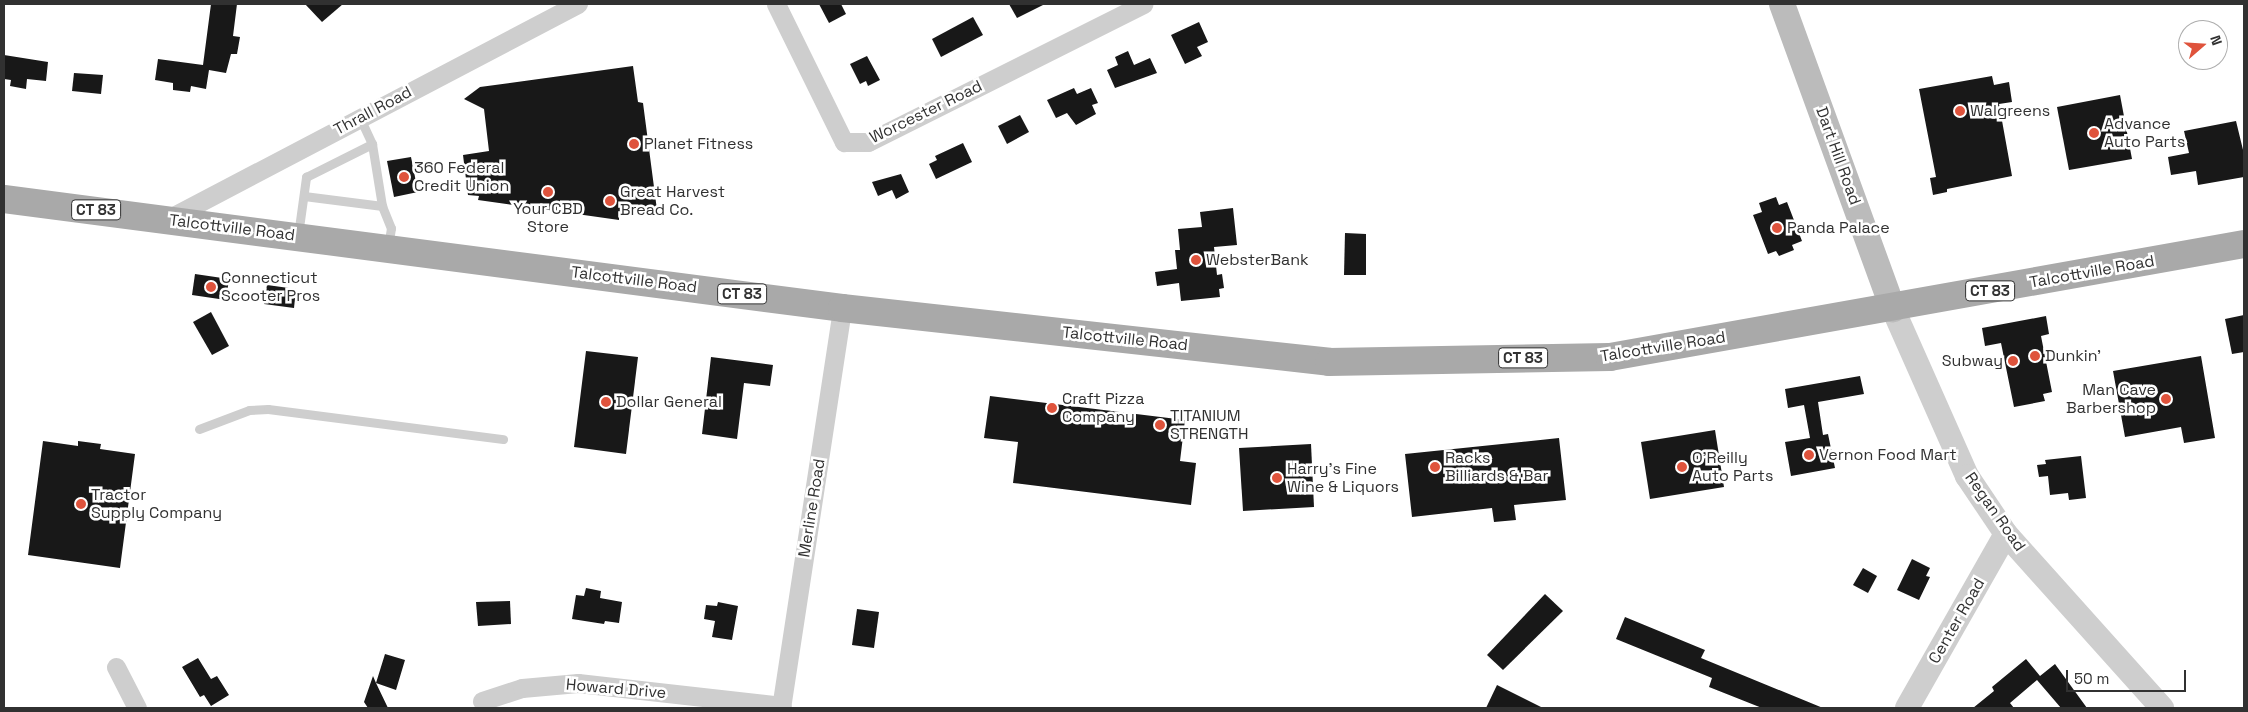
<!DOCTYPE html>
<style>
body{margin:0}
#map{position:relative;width:2248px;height:712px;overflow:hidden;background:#fff;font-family:"Space Grotesk",sans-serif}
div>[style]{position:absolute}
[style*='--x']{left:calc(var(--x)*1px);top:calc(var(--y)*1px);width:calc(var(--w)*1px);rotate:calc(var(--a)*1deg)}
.building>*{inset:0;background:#181818}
.service>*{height:9px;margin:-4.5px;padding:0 4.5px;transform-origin:4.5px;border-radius:4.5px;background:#cecece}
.minor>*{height:19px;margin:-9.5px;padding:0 9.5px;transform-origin:9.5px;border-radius:9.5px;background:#cecece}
.tertiary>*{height:24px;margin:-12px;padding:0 12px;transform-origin:12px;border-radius:12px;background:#cecece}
.secondary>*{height:26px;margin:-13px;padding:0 13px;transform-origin:13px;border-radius:13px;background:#bbb}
.primary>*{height:28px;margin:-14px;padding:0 14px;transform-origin:14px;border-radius:14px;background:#a9a9a9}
.dots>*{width:14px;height:14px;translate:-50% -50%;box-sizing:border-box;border:2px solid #fff;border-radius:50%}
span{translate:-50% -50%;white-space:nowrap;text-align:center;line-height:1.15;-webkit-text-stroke:5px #fff;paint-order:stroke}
.shield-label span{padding:1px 4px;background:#fff;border:1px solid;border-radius:4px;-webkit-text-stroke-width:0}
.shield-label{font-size:15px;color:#313131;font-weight:700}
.street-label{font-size:16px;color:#313131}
.poi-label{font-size:16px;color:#313131}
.left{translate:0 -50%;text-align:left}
.right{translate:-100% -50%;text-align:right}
.frame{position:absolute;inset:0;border:5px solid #313131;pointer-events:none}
.north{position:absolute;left:2178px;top:20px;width:50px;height:50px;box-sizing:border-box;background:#fff;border:1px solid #adadad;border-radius:50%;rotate:71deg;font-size:14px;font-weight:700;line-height:20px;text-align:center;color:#313131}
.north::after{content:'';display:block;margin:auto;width:18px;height:22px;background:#df533c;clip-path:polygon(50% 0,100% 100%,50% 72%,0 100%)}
.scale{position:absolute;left:2066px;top:670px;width:120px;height:22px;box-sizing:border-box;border:2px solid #313131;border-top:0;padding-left:6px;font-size:15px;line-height:18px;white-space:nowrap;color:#313131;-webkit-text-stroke:4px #fff;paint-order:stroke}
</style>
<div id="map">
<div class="building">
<div style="clip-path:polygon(211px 4px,237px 4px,233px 36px,240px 37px,237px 54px,231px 54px,226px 73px,209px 70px,206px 89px,191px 86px,190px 92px,173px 90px,173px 83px,155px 80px,158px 59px,203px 65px)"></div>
<div style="clip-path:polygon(305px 4px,343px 4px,322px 22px)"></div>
<div style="clip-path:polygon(819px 4px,841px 4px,846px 14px,829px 23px)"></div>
<div style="clip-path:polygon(1009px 4px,1045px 4px,1017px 18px)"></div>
<div style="clip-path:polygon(973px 17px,983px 35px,941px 57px,932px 39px)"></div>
<div style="clip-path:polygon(1199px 22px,1208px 42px,1197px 47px,1202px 56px,1185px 64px,1171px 35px)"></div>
<div style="clip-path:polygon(1128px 51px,1134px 65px,1150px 58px,1157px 73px,1115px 88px,1107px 70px,1118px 65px,1115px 57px)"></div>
<div style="clip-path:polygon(4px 55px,48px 62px,46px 81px,27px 79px,26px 89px,10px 86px,11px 80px,4px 79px)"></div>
<div style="clip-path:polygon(867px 56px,880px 80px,868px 86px,866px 81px,860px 84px,850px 64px)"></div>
<div style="clip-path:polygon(633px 66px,638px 102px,643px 103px,657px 210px,619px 216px,619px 220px,478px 200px,479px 196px,468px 195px,463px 155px,489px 151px,484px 109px,464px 99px,480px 87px)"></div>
<div style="clip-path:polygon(74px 73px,103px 75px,101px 94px,72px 91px)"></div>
<div style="clip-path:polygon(1992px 76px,1994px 85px,2009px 82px,2012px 102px,1999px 104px,2012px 176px,1947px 189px,1947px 192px,1933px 195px,1930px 178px,1936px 177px,1919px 89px)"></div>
<div style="clip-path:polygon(1074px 88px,1077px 94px,1091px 88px,1098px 103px,1092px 105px,1096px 114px,1076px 125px,1067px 113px,1056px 118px,1047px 100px)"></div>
<div style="clip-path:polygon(2120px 95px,2132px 159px,2069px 170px,2057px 107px)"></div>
<div style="clip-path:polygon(1020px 115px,1029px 132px,1007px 144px,998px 126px)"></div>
<div style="clip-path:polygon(2236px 121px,2244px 154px,2244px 177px,2198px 185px,2196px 171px,2171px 175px,2168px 157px,2189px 153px,2184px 131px)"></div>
<div style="clip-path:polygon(963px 143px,972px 162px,936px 179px,929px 164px,937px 160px,935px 156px)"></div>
<div style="clip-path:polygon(411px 157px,418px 192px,394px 197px,387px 161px)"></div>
<div style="clip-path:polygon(901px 174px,909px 192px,896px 199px,892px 190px,878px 196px,872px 182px)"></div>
<div style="clip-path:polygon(1776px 197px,1779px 205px,1787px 202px,1802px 241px,1792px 245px,1794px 250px,1779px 256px,1776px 251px,1768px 254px,1753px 215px,1762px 212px,1759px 203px)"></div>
<div style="clip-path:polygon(1233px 208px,1237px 245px,1214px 247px,1217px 275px,1222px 274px,1224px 288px,1219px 289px,1220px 297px,1181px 301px,1179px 283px,1157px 286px,1155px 272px,1177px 269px,1175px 250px,1180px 250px,1178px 229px,1202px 227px,1200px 212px)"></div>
<div style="clip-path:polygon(1345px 233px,1366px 234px,1366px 275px,1344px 275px)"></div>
<div style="clip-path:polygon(195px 274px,229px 279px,226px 300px,192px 295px)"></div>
<div style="clip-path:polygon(267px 285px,296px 289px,294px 308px,264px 304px)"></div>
<div style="clip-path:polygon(211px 312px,229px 346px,212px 355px,193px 322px)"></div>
<div style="clip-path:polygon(2244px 315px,2244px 352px,2232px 354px,2225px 319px)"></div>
<div style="clip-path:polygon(2046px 316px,2049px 334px,2041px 336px,2052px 392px,2043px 394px,2045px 401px,2014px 407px,2001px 343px,1985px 346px,1982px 328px)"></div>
<div style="clip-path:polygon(586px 351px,638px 357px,626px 454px,574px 447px)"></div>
<div style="clip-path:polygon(2201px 356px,2215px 438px,2184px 443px,2181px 427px,2125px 437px,2113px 371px)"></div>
<div style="clip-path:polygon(711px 357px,773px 365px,770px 386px,744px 383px,737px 439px,702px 434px)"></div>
<div style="clip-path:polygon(1860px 376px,1864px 394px,1818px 402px,1823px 435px,1828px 434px,1835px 468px,1791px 476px,1785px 442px,1810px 438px,1804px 405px,1788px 408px,1785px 389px)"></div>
<div style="clip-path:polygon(990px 396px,1185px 420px,1180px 461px,1196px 463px,1191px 505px,1013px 483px,1018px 442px,984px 438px)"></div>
<div style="clip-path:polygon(1715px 430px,1724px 487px,1650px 499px,1641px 442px)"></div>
<div style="clip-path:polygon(1559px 438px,1566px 500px,1514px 505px,1516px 520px,1494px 522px,1492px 508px,1412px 517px,1405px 454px)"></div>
<div style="clip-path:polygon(43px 441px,78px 446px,78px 441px,101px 444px,100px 449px,135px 454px,120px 568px,28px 555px)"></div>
<div style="clip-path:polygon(1311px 444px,1314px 507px,1243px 511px,1239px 448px)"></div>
<div style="clip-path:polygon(2081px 456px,2086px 498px,2069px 500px,2068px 493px,2050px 495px,2048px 476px,2039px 477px,2037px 465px,2046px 464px,2045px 460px)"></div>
<div style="clip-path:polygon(1912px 559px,1930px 568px,1926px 576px,1930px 577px,1919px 600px,1897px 590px)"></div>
<div style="clip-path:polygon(1863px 568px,1877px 576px,1868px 593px,1853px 585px)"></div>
<div style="clip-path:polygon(586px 588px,601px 591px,600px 598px,622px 602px,619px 623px,605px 621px,604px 624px,572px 619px,576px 595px,584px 596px)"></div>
<div style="clip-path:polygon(1545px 594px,1563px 611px,1503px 670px,1487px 655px)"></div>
<div style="clip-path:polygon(510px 601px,511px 624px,478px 626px,476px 602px)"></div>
<div style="clip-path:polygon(718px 602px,738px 606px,732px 640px,712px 637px,715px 621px,704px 619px,706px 605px,717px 606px)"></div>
<div style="clip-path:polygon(857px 609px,879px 612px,874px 648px,852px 645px)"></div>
<div style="clip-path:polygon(1625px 617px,1705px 650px,1701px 658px,1823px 708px,1762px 708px,1709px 687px,1712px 678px,1616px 639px)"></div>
<div style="clip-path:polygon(385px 654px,405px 660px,396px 690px,376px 683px,388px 708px,368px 708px,364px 702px,373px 676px,376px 683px)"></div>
<div style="clip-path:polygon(198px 658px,211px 679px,217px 676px,229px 695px,211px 706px,204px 695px,200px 697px,182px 667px)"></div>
<div style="clip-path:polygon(2026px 659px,2040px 676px,2055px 664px,2087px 708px,2061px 708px,2037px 680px,2010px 703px,2014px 708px,1973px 708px,1994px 691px,1992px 687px)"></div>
<div style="clip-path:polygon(1497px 685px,1543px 708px,1486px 708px)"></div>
</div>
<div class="service">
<div style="--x:360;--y:118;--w:29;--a:65"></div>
<div style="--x:372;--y:144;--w:63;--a:80.8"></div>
<div style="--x:382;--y:206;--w:24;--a:68"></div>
<div style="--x:391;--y:228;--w:19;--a:99"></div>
<div style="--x:304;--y:196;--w:79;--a:7.3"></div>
<div style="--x:298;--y:235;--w:59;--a:-82.1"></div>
<div style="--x:306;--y:177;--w:74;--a:-26.6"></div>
<div style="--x:199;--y:429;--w:53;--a:-20.8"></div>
<div style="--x:249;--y:410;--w:19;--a:-3"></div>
<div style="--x:268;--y:409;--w:237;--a:7.3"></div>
</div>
<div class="minor">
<div style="--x:776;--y:4;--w:154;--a:63.8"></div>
<div style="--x:844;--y:142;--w:24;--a:0"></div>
<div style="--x:868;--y:142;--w:308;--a:-26.6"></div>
<div style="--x:168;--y:219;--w:463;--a:-27.7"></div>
<div style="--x:116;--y:667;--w:46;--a:62.9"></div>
<div style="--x:482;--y:701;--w:42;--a:-18"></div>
<div style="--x:522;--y:688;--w:56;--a:-5.1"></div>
<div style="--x:578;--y:683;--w:205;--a:6.4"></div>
<div style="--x:781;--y:708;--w:405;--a:-81.3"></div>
</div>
<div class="tertiary">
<div style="--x:1893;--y:309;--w:183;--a:66.1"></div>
<div style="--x:1967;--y:476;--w:70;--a:56.1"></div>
<div style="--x:2006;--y:534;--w:234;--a:48.1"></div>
<div style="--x:1907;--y:708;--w:200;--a:-60.4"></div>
</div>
<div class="secondary">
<div style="--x:1782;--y:4;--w:325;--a:70"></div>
</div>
<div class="primary">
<div style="--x:4;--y:199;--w:845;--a:7.41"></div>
<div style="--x:842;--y:308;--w:490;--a:6.3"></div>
<div style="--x:1329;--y:362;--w:281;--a:-1"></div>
<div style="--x:1610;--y:357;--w:644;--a:-10.11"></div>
</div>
<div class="dots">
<div style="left:1960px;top:111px;background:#df533c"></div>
<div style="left:2094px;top:133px;background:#df533c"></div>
<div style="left:634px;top:144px;background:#df533c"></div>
<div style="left:404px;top:177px;background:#df533c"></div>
<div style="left:548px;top:192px;background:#df533c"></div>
<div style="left:610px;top:201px;background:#df533c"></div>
<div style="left:1777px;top:228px;background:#df533c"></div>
<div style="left:1196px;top:260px;background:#df533c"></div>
<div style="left:211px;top:287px;background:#df533c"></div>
<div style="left:2035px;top:356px;background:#df533c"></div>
<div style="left:2013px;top:361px;background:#df533c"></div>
<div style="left:2166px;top:399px;background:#df533c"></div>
<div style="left:606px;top:402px;background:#df533c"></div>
<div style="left:1052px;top:408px;background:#df533c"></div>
<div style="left:1160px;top:425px;background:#df533c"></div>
<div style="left:1809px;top:455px;background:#df533c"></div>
<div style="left:1435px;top:467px;background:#df533c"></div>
<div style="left:1682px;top:467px;background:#df533c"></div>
<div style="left:1277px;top:478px;background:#df533c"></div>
<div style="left:81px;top:504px;background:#df533c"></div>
</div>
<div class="shield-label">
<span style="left:96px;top:210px">CT 83</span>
<span style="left:1990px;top:291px">CT 83</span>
<span style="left:742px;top:294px">CT 83</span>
<span style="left:1523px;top:358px">CT 83</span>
</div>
<div class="street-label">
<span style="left:373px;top:111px;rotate:-28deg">Thrall Road</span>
<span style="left:926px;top:112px;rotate:-26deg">Worcester Road</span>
<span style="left:1838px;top:156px;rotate:70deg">Dart Hill Road</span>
<span style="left:232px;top:228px;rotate:7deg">Talcottville Road</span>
<span style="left:2092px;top:272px;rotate:-10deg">Talcottville Road</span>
<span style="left:634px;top:280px;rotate:7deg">Talcottville Road</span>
<span style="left:1125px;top:339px;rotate:6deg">Talcottville Road</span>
<span style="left:1663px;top:347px;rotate:-9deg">Talcottville Road</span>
<span style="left:812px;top:508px;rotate:-81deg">Merline Road</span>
<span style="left:1995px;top:512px;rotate:55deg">Regan Road</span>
<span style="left:1957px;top:621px;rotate:-60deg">Center Road</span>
<span style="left:616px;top:689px;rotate:5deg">Howard Drive</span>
</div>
<div class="poi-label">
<span class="left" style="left:1970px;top:111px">Walgreens</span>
<span class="left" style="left:2104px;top:133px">Advance<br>Auto Parts</span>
<span class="left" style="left:644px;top:144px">Planet Fitness</span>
<span class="left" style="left:414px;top:177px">360 Federal<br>Credit Union</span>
<span class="left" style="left:620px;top:201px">Great Harvest<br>Bread Co.</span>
<span style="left:548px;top:218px">Your CBD<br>Store</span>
<span class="left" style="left:1787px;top:228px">Panda Palace</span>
<span class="left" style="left:1206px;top:260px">WebsterBank</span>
<span class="left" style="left:221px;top:287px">Connecticut<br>Scooter Pros</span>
<span class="left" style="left:2045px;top:356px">Dunkin'</span>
<span class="right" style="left:2003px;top:361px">Subway</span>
<span class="right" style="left:2156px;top:399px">Man Cave<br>Barbershop</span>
<span class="left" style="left:1062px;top:408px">Craft Pizza<br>Company</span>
<span class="left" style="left:616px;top:402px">Dollar General</span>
<span class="left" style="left:1170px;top:425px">TITANIUM<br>STRENGTH</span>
<span class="left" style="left:1819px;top:455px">Vernon Food Mart</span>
<span class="left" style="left:1445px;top:467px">Racks<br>Billiards &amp; Bar</span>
<span class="left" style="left:1692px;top:467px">O'Reilly<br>Auto Parts</span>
<span class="left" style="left:1287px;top:478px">Harry's Fine<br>Wine &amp; Liquors</span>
<span class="left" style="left:91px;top:504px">Tractor<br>Supply Company</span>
</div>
<div class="frame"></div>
<div class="north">N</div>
<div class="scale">50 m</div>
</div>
